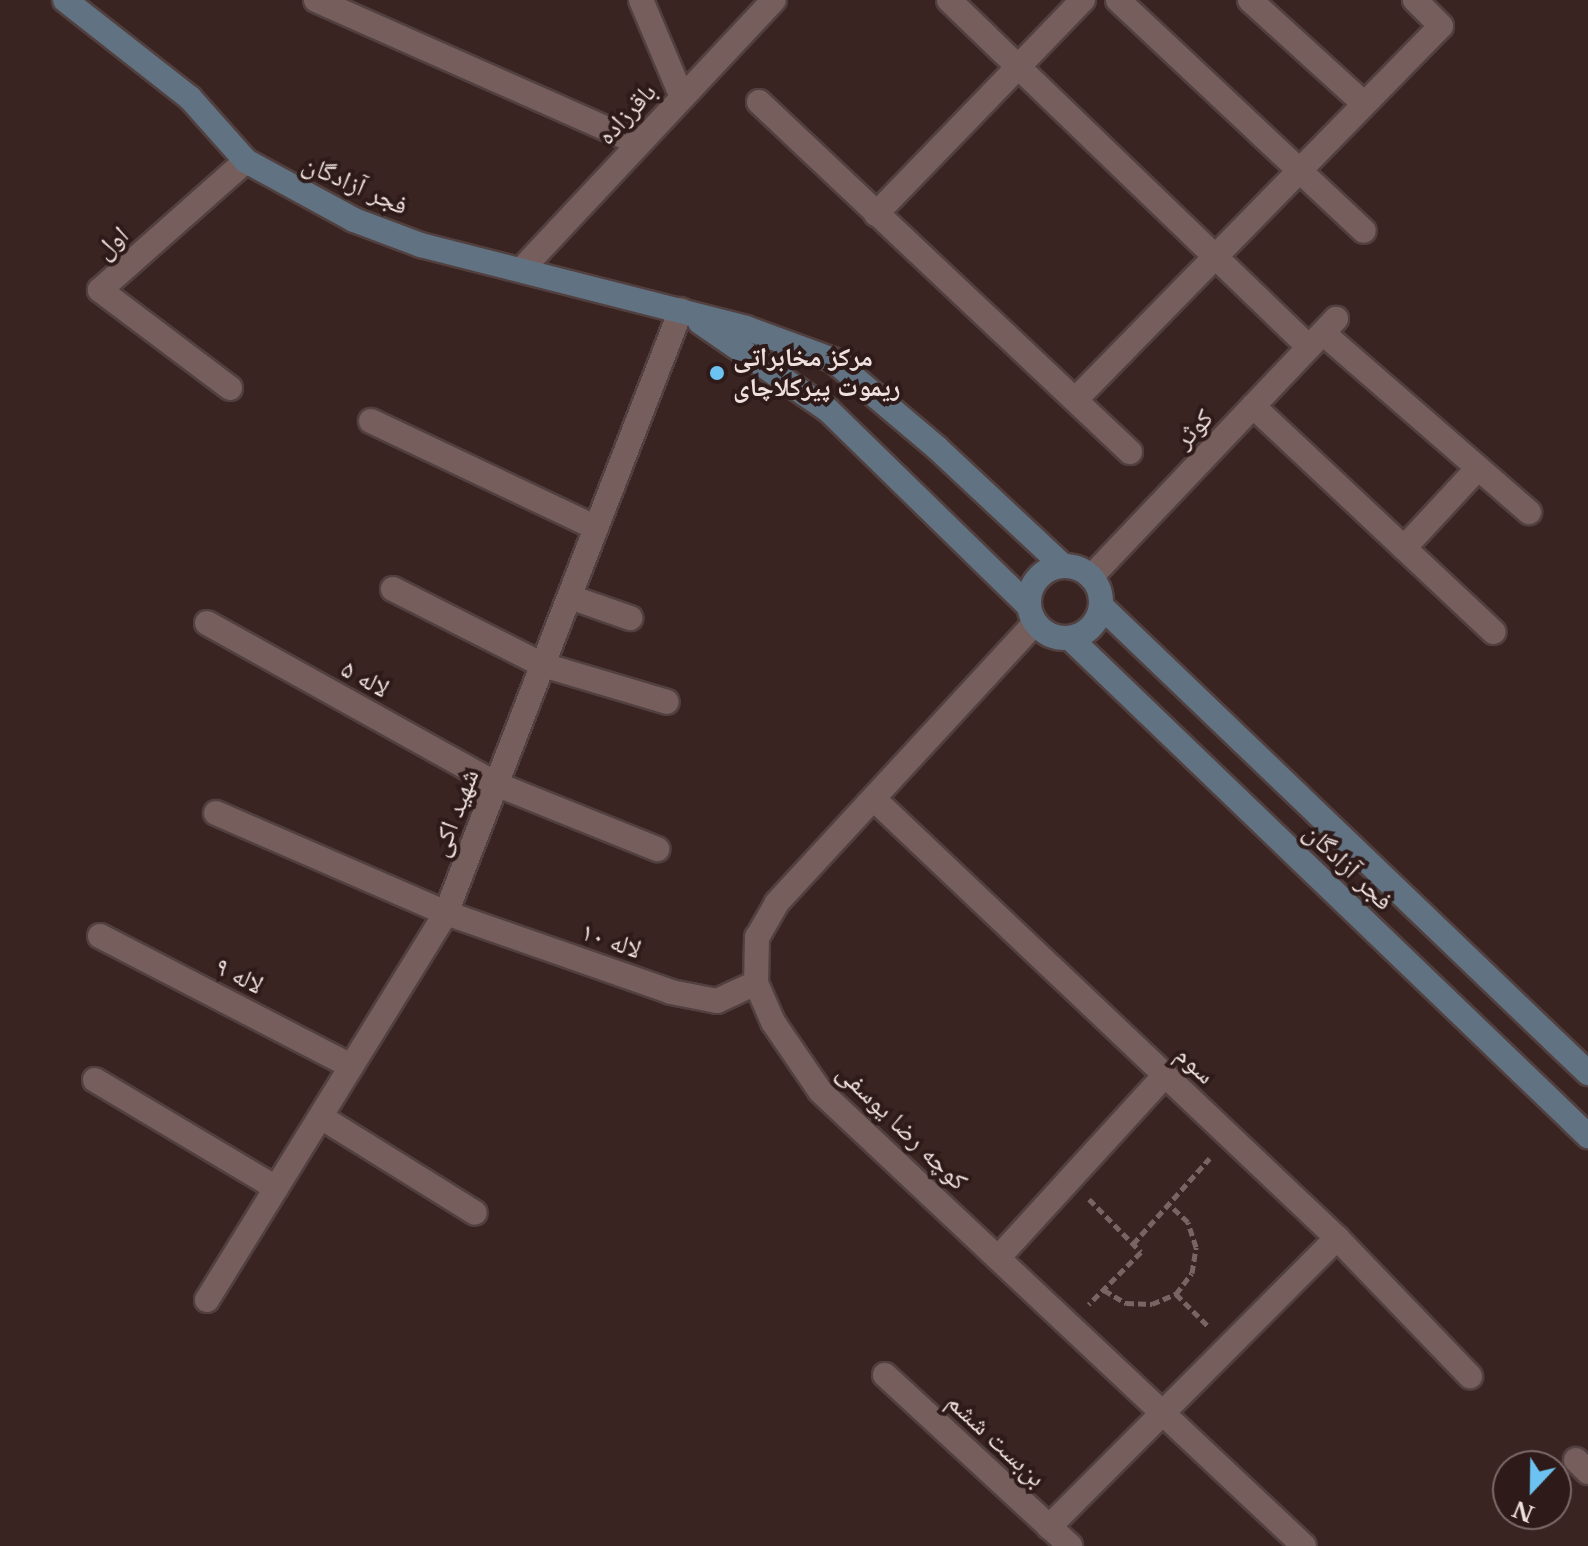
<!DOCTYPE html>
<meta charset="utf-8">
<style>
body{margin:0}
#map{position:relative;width:1588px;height:1546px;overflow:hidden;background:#392422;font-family:"Libre Baskerville","Noto Naskh Arabic",serif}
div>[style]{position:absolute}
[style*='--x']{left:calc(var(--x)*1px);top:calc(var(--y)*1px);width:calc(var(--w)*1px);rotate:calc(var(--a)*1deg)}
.path>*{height:5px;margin-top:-2.5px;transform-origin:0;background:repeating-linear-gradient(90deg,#786563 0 8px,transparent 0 12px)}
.roads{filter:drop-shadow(2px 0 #51403f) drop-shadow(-2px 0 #51403f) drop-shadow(0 2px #51403f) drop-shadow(0 -2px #51403f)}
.street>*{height:24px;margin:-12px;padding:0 12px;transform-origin:12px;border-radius:12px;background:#765e5c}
.secondary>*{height:24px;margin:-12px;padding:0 12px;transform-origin:12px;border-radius:12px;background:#617282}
.secondary>.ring{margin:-12px;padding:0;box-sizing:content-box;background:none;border:24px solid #617282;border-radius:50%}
.dots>*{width:22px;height:22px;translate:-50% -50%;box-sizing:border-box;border:4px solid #2e1b19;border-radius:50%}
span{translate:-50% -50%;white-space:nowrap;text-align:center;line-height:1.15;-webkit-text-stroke:8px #2e1b19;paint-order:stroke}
.street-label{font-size:26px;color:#eee0df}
.poi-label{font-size:26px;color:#eee0df;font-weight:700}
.left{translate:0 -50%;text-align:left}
.north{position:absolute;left:1492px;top:1450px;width:80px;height:80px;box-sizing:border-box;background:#2e1b19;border:2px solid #7b6a68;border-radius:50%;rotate:202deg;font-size:22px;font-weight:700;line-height:32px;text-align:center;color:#eee0df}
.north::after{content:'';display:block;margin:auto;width:28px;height:36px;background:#6cc3f2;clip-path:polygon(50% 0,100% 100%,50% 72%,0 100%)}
</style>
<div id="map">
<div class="path">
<div style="--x:1089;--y:1199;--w:74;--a:45.5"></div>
<div style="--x:1141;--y:1252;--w:74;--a:135"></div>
<div style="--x:1133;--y:1244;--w:115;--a:-48.2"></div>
<div style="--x:1104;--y:1290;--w:26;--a:31"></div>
<div style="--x:1126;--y:1303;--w:26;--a:2"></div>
<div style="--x:1152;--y:1304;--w:26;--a:-23"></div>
<div style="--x:1176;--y:1294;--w:26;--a:-53"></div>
<div style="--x:1192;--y:1273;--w:26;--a:-81"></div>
<div style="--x:1196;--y:1247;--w:26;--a:-108"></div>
<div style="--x:1188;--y:1222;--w:26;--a:-137"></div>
<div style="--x:1176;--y:1294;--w:47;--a:45"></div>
</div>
<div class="roads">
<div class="street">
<div style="--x:316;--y:0;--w:353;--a:23.9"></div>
<div style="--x:641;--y:0;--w:105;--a:67.1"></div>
<div style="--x:949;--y:0;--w:500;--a:43.95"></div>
<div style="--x:1118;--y:0;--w:337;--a:43.2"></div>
<div style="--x:1250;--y:0;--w:151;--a:42.3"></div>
<div style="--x:759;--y:102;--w:510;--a:43.33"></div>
<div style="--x:876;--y:214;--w:298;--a:-46"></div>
<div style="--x:523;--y:268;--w:367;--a:-46.9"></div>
<div style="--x:1323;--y:333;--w:273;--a:41"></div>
<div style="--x:230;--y:388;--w:163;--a:-143"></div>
<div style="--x:100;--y:290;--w:195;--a:-41.5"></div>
<div style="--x:1077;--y:398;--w:520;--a:-45.62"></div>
<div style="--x:1441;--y:26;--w:37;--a:-135"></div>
<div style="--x:1253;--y:406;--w:330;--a:43.2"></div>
<div style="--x:371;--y:421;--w:249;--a:25.4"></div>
<div style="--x:1404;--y:548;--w:109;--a:-47.2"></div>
<div style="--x:1091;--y:577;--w:356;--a:-46.5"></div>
<div style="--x:393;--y:589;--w:168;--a:26.9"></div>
<div style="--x:543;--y:665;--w:129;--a:16.6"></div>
<div style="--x:570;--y:597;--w:64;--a:19.3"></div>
<div style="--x:207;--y:623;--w:331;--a:29.1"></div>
<div style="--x:496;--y:784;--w:174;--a:22"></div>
<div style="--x:1035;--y:623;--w:381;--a:132.7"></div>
<div style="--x:777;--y:903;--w:39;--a:120"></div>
<div style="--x:757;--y:937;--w:46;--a:91.2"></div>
<div style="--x:756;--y:983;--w:43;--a:66.4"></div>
<div style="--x:773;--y:1022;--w:83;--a:55.7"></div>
<div style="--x:820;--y:1091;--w:664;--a:43.23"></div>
<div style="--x:875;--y:800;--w:637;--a:43.47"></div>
<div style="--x:1337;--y:1238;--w:192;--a:46.1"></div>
<div style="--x:216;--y:813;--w:251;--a:23.5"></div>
<div style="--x:446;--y:913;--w:238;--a:19.3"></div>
<div style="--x:671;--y:992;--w:47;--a:11.1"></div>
<div style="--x:717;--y:1001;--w:43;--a:-24.8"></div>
<div style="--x:100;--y:936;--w:283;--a:27.4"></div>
<div style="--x:95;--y:1080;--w:211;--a:30.8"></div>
<div style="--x:321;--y:1117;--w:181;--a:31.9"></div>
<div style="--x:998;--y:1258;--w:248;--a:-47.6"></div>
<div style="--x:207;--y:1300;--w:455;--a:-58.3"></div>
<div style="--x:446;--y:913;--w:647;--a:-68.71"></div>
<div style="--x:885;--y:1375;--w:252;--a:42.7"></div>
<div style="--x:1576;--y:1460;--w:17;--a:45"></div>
<div style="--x:1049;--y:1527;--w:408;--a:-45.1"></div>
</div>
<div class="secondary">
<div style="--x:65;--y:0;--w:159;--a:38.1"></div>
<div style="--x:190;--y:98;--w:84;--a:48.4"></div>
<div style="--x:246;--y:161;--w:123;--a:28.6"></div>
<div style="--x:354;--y:220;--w:72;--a:20.5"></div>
<div style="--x:421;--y:245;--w:335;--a:14.3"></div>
<div style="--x:746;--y:328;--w:93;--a:20.2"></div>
<div style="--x:833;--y:360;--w:136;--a:40.2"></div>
<div style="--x:937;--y:448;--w:171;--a:43.1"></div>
<div style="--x:700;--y:322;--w:155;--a:34.5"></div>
<div style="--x:828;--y:410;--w:279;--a:44.3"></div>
<div class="ring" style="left:1029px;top:566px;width:48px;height:48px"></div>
<div style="--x:1101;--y:606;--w:675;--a:43.8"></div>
<div style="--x:1070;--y:638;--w:719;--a:43.87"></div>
</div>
</div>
<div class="dots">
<div style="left:717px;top:373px;background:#6cc3f2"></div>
</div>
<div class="street-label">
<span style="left:627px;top:114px;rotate:-47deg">باقرزاده</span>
<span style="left:355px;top:185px;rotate:24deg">فجر آزادگان</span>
<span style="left:112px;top:243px;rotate:-42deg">اول</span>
<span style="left:1194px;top:429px;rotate:-46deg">کوثر</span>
<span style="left:365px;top:679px;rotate:29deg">لاله ۵</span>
<span style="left:455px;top:813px;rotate:-69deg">شهید اکی</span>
<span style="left:1348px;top:867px;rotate:44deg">فجر آزادگان</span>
<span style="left:611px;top:941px;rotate:19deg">لاله ۱۰</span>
<span style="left:239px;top:976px;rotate:27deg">لاله ۹</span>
<span style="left:1195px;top:1065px;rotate:43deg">سوم</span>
<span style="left:902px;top:1127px;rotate:44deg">کوچه رضا یوسفی</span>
<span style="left:996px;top:1440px;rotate:43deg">بن‌بست ششم</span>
</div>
<div class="poi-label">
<span class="left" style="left:733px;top:373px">مرکز مخابراتی<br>ریموت پیرکلاچای</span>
</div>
<div class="north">N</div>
</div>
